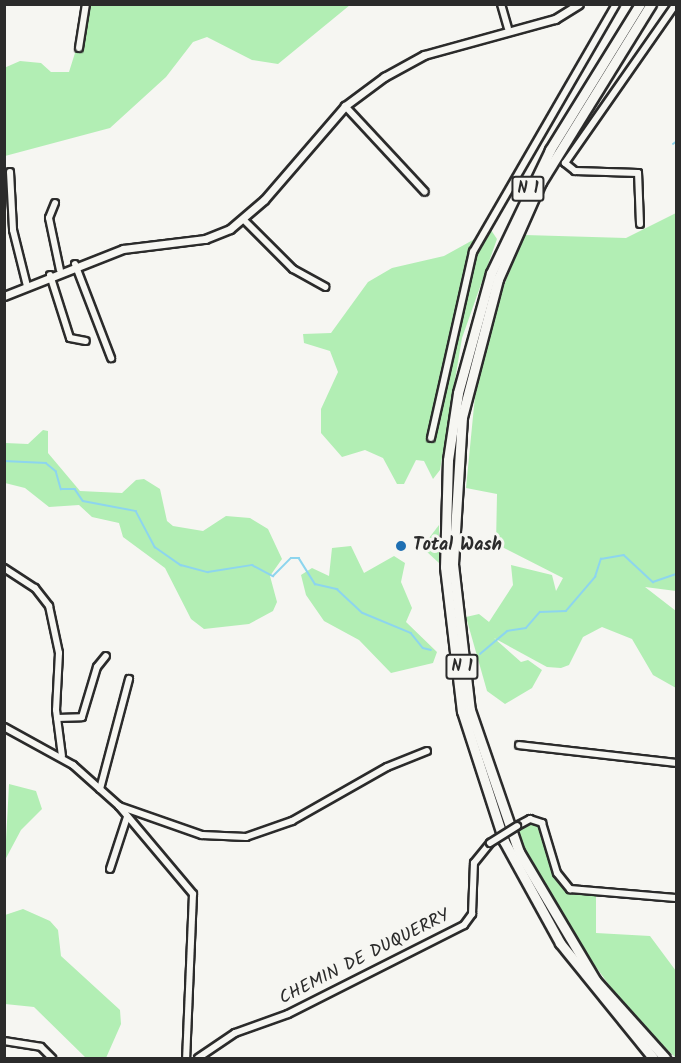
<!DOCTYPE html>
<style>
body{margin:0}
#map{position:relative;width:681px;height:1063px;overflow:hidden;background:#f6f6f2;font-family:Kalam,sans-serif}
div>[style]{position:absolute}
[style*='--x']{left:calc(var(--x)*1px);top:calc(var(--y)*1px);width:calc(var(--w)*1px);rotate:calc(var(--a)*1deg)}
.green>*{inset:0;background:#b2eeb4}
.stream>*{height:1.5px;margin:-0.75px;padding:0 0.75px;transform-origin:0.75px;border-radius:0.75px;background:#8dd5ee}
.roads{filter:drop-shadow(2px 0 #2b2b2b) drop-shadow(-2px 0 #2b2b2b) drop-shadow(0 2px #2b2b2b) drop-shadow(0 -2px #2b2b2b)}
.minor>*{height:6px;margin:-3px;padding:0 3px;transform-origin:3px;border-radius:3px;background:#f6f6f2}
.tertiary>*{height:7px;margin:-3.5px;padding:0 3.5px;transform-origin:3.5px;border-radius:3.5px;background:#f6f6f2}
.trunk>*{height:9px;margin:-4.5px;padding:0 4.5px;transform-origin:4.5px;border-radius:4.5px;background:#f6f6f2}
.bridges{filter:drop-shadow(2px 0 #2b2b2b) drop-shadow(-2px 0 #2b2b2b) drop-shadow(0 2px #2b2b2b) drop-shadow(0 -2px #2b2b2b)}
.minor-bridge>*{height:6px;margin:-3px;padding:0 3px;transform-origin:3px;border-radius:3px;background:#f6f6f2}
.dots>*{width:16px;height:16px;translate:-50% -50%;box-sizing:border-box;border:3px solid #f6f6f2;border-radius:50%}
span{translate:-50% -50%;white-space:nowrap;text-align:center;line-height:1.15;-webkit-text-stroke:6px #f6f6f2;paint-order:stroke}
.shield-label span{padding:2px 4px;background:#f6f6f2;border:2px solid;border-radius:4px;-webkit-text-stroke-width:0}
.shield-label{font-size:16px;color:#2b2b2b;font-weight:700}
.poi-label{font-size:18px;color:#2b2b2b;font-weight:700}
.left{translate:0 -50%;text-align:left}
.street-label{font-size:18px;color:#2b2b2b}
.frame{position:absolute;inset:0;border:6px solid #2b2b2b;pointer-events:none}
</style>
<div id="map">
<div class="green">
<div style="clip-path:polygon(90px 5px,350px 5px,278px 64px,252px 60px,207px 37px,193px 42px,166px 77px,110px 128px,5px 156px,4px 68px,20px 61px,41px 63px,51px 72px,69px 72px)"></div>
<div style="clip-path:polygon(676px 213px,676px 591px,645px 587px,676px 611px,676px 688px,653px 675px,632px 639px,602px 627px,583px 637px,569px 665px,561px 668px,547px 667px,494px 638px,521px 662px,528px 660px,542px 670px,532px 688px,505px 704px,487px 691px,466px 617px,479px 614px,489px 622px,513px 585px,511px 565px,552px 575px,556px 591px,563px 578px,496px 544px,497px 494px,466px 488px,475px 396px,502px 290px,525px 235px,626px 238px)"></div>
<div style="clip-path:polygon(491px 230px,497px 239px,462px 338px,440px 470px,433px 479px,424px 461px,416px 460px,404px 484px,397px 484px,383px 458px,365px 450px,342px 457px,321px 433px,321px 409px,338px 372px,330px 351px,304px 343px,303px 334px,331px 333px,368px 282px,392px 268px,444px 256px)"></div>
<div style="clip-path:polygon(43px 430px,48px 431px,48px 453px,80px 491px,122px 493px,136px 480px,144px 479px,160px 489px,167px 521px,173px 526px,203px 531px,226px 516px,250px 518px,268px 529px,282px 559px,270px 576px,277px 602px,273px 611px,249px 624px,204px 629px,191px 619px,165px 568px,123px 537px,119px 523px,92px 517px,79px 505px,49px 507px,25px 488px,5px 483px,5px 443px,28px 444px)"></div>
<div style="clip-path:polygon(439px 525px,439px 563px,426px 551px,426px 542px)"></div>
<div style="clip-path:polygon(351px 546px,364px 573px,394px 556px,405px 563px,401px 582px,412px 608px,406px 622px,437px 652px,433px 663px,391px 673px,359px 640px,324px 621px,306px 595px,301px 575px,312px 568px,329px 576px,332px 548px)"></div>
<div style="clip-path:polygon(9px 784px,36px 791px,42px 809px,21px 830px,5px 860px)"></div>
<div style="clip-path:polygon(532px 821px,538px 824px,555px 875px,566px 891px,596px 896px,596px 933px,650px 936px,676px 971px,676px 1058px,629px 1012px,554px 910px,516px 832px)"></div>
<div style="clip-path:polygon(23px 909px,50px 921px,58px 930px,61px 956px,120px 1010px,121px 1024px,106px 1058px,86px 1058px,34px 1007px,5px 1004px,5px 915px)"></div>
</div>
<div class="stream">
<div style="--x:673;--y:144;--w:4;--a:-34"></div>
<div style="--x:4;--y:461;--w:42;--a:2.7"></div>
<div style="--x:46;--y:463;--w:13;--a:39"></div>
<div style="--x:56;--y:471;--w:19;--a:74"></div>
<div style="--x:61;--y:489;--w:14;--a:0"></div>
<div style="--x:75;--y:489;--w:14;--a:56"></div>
<div style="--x:83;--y:501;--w:54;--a:10.7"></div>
<div style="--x:136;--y:511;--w:41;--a:62.2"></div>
<div style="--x:155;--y:547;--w:32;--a:35"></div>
<div style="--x:181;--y:565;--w:28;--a:15"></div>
<div style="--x:208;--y:572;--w:45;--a:-9"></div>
<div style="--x:252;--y:565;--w:24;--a:28"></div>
<div style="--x:273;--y:576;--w:25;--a:-45"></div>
<div style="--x:291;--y:558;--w:8;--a:0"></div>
<div style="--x:299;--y:558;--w:31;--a:58"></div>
<div style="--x:315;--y:584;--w:23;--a:13"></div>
<div style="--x:337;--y:589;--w:35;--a:43"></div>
<div style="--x:363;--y:613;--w:52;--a:22.6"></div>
<div style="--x:411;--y:633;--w:19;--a:51"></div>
<div style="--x:423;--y:648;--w:8;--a:14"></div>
<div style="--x:480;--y:654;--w:35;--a:-40"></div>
<div style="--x:507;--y:631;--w:19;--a:-9"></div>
<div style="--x:526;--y:628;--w:21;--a:-49"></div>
<div style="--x:540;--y:612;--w:26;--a:-2"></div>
<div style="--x:566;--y:611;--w:45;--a:-49.5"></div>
<div style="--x:595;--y:577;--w:19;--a:-72"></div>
<div style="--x:601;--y:559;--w:23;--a:-10"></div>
<div style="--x:624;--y:555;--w:40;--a:43"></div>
<div style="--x:653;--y:582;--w:24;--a:-19"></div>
</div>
<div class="roads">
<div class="minor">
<div style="--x:501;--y:4;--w:25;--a:74"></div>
<div style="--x:79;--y:48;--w:45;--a:-81"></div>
<div style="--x:345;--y:106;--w:117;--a:47.1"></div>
<div style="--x:10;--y:172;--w:58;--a:87"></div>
<div style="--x:13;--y:230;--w:58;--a:76"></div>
<div style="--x:55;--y:203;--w:16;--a:112"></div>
<div style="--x:49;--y:218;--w:53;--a:78.1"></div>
<div style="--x:245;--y:221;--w:68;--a:45"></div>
<div style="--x:293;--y:269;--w:37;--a:29"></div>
<div style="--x:640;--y:224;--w:51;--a:-92.2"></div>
<div style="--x:638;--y:173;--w:63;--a:-178.2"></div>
<div style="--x:575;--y:171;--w:13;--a:-141"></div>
<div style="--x:565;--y:163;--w:194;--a:-55.1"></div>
<div style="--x:75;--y:264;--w:101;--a:69"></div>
<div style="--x:50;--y:275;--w:66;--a:72.4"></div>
<div style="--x:70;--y:338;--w:16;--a:11"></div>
<div style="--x:431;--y:438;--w:191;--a:-77.3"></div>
<div style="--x:473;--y:252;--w:286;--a:-60"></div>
<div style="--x:4;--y:568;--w:37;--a:33"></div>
<div style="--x:35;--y:588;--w:23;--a:52"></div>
<div style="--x:49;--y:606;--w:48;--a:78"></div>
<div style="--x:59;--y:653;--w:57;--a:93"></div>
<div style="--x:56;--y:710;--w:46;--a:82.6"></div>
<div style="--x:57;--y:718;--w:25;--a:-2"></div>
<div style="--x:82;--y:717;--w:52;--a:-73.3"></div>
<div style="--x:97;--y:667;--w:14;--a:-51"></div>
<div style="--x:4;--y:727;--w:79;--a:28.8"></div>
<div style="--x:73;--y:765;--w:62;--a:41.7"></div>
<div style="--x:119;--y:806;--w:115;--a:49.9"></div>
<div style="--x:193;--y:894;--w:164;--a:92.4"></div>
<div style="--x:519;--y:745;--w:158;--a:6.5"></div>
<div style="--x:100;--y:789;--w:114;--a:-75.2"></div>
<div style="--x:119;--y:806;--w:88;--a:19.3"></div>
<div style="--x:202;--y:835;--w:44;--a:2.6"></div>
<div style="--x:246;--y:837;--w:49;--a:-19.2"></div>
<div style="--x:292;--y:821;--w:109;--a:-29.6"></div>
<div style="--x:387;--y:767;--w:43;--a:-21.8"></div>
<div style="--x:517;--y:826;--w:15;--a:-28"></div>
<div style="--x:530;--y:819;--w:13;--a:18"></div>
<div style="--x:542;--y:823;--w:52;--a:73.3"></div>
<div style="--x:557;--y:873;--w:21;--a:51"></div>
<div style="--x:570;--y:889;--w:106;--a:4.9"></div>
<div style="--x:110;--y:869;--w:55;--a:-71.9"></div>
<div style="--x:4;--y:1041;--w:37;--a:9"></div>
<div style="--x:41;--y:1047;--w:16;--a:45"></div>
<div style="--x:198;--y:1058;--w:45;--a:-34"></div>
<div style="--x:235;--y:1033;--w:56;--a:-19.7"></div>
<div style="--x:288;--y:1014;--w:197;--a:-26.8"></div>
<div style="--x:464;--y:925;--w:14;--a:-54"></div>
<div style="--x:472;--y:914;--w:51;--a:-87.8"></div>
<div style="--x:474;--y:863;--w:26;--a:-51"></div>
</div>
<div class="tertiary">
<div style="--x:4;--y:296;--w:128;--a:-21.6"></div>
<div style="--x:123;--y:249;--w:83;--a:-7"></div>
<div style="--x:205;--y:239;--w:27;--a:-22"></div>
<div style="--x:230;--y:229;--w:45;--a:-40.5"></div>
<div style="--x:264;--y:200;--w:124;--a:-49.2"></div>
<div style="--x:345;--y:106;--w:49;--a:-36.6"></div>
<div style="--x:384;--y:77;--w:46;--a:-28.8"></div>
<div style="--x:424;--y:55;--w:136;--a:-15.4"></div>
<div style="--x:555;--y:19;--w:28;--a:-32"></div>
</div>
<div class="trunk">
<div style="--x:640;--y:4;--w:172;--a:121.7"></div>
<div style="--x:550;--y:150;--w:136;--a:115.6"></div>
<div style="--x:491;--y:273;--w:124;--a:105.4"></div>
<div style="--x:458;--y:393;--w:68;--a:98.5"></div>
<div style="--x:448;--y:460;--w:107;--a:91.6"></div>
<div style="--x:445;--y:567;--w:145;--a:83.3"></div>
<div style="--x:462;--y:711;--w:137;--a:72.1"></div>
<div style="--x:504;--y:841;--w:116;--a:61.2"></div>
<div style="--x:560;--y:943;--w:148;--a:51"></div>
<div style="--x:651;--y:4;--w:209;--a:121.7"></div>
<div style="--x:541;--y:182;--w:106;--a:113.9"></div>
<div style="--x:498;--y:279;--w:143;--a:104.6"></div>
<div style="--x:462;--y:417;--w:147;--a:93.5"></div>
<div style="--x:453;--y:564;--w:147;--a:83.4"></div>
<div style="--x:470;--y:710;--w:150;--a:71"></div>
<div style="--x:519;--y:852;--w:150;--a:59.2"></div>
<div style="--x:596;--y:981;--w:103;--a:48.1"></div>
</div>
</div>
<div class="bridges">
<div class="minor-bridge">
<div style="--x:490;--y:843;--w:32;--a:-32"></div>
</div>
</div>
<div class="dots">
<div style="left:401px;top:546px;background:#1f6fb2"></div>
</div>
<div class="shield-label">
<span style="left:528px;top:189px">N 1</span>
<span style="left:462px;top:667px">N 1</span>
</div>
<div class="poi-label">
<span class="left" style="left:413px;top:546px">Total Wash</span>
</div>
<div class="street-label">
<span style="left:365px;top:958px;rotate:-27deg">CHEMIN DE DUQUERRY</span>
</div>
<div class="frame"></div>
</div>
